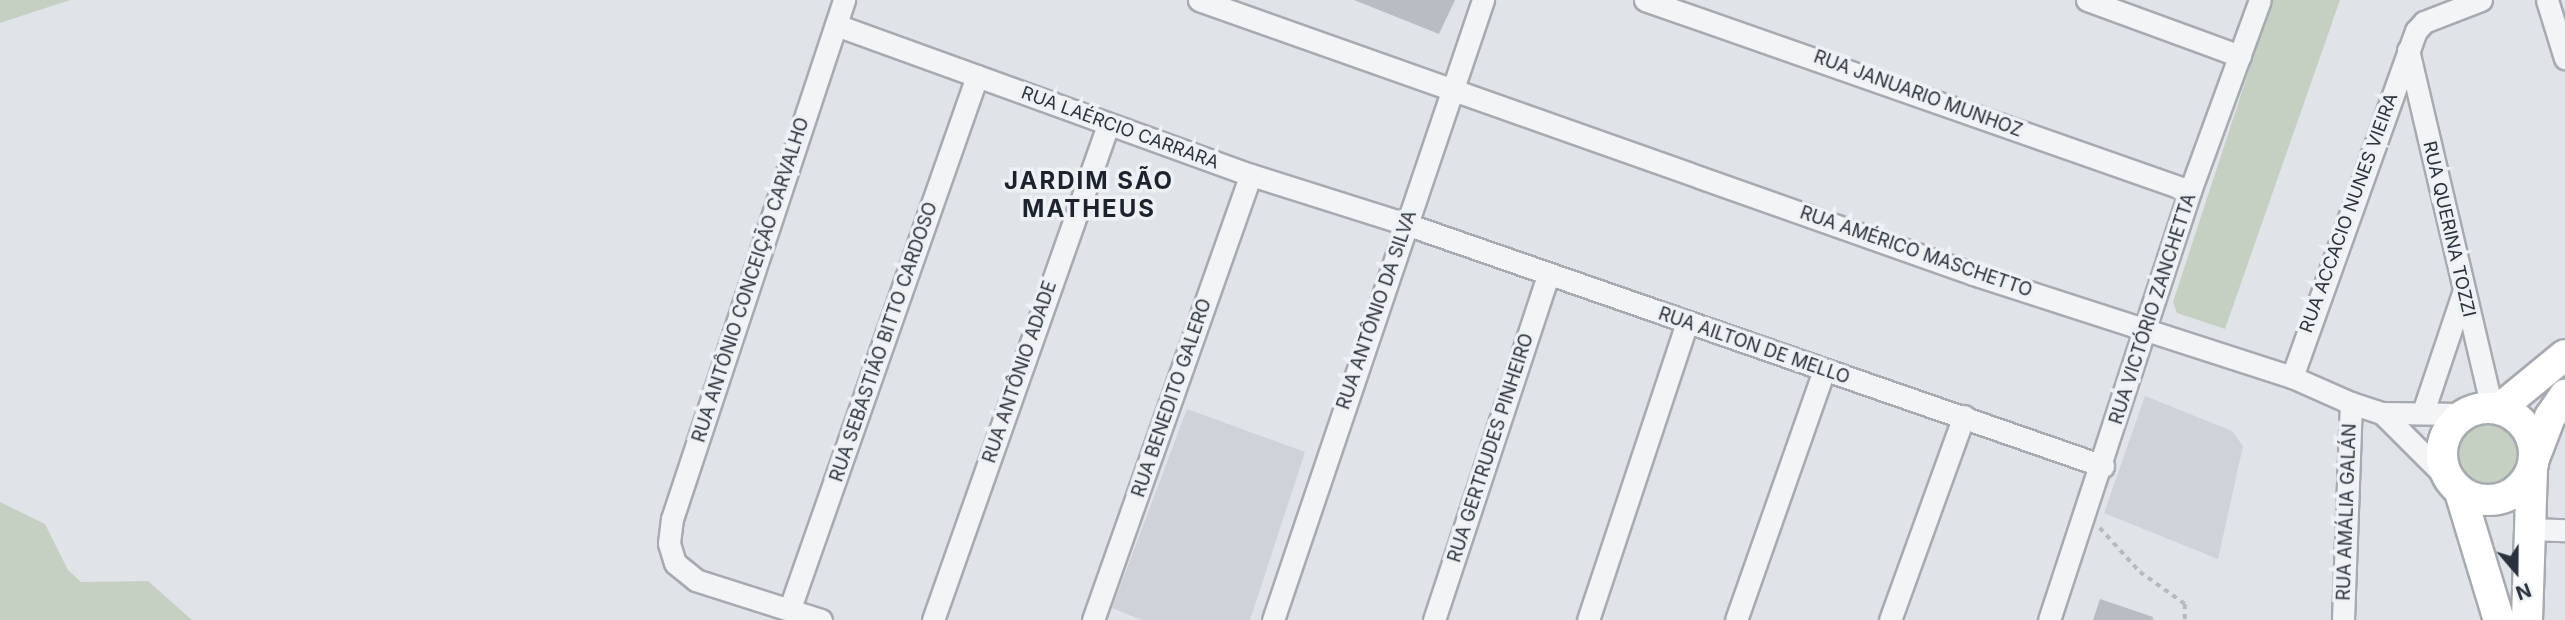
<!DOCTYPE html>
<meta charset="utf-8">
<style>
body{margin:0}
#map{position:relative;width:2565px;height:620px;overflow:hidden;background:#e0e3e7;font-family:Inter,sans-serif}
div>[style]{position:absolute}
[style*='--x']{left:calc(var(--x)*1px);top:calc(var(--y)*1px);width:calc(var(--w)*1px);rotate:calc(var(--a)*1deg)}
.built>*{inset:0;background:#ced2d9}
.green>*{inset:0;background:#c6d0c2}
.round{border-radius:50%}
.building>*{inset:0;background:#b7bdc3}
.path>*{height:3.5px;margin-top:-1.75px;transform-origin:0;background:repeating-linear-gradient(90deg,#b6babe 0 5px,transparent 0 10px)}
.roads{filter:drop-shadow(2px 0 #a6aab1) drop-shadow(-2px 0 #a6aab1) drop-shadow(0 2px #a6aab1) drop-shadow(0 -2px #a6aab1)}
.street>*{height:21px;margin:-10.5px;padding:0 10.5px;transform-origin:10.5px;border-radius:10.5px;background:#f2f4f6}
.secondary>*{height:30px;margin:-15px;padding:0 15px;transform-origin:15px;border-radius:15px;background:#fff}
.secondary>.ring{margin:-15px;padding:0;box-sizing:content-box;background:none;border:30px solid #fff;border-radius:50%}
span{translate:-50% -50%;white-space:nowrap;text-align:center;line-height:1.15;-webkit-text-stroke:7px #eff2f5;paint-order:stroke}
.street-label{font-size:18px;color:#2a323d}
.district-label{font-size:24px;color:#1c232e;font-weight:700;letter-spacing:2px}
.north{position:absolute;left:2481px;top:536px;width:70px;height:70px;-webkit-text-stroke:5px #eff2f5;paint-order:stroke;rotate:160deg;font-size:19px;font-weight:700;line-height:28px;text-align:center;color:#2a323d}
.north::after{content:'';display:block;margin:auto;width:24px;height:32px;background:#2a323d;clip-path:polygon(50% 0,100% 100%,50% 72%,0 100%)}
</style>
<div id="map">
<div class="built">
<div style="clip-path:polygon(2145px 396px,2232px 431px,2243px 446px,2218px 559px,2104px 513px)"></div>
<div style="clip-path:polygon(1187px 409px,1305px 452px,1250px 620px,1142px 620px,1112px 608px)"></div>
</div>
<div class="green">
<div style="clip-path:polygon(0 0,70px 0,0 23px)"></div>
<div style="clip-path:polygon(2272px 0,2340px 0,2225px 329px,2177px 313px,2173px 302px)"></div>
<div class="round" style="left:2454px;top:420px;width:70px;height:70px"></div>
<div style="clip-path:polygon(0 502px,45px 524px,68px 570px,81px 582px,148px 581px,192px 620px,0 620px)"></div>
</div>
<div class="building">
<div style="clip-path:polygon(1354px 0,1455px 0,1439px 34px)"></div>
<div style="clip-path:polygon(2100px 599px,2153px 617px,2153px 620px,2093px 620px)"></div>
</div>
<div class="path">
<div style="--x:2100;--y:528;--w:59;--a:47.7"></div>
<div style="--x:2140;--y:572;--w:55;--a:35.4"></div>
<div style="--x:2185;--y:604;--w:16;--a:90"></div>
</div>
<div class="roads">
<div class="street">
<div style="--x:1199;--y:0;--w:821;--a:19.49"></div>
<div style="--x:1973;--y:274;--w:335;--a:17.9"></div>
<div style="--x:2292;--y:377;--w:64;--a:23.8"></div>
<div style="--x:2351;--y:403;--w:33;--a:18"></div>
<div style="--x:2382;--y:413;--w:82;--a:0.7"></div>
<div style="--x:1645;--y:0;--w:577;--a:19.31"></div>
<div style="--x:2087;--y:0;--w:163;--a:20.1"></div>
<div style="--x:2547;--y:0;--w:61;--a:72.8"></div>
<div style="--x:836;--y:25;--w:441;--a:19.9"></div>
<div style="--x:1251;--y:175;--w:163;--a:17.5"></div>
<div style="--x:1406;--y:224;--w:738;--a:19.15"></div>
<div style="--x:2408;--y:50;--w:368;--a:76.8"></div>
<div style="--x:2292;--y:377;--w:368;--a:-70.3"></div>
<div style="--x:2416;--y:31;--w:12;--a:-48"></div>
<div style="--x:2424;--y:22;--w:61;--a:-21.1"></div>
<div style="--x:2423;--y:412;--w:126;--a:-71.4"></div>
<div style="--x:2382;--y:413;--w:96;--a:45"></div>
<div style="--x:2528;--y:529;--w:37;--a:2"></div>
<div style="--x:790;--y:608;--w:564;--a:-70.63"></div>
<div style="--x:821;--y:620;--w:131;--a:-162.3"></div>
<div style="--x:696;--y:580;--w:27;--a:-141"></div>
<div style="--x:675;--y:563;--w:21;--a:-107"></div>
<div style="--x:669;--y:543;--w:24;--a:-83"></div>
<div style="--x:672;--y:519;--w:547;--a:-71.66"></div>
<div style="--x:933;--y:620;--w:525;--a:-70.53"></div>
<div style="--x:1093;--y:620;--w:472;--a:-70.5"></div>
<div style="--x:1273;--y:620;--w:655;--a:-71.29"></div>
<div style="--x:1434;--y:620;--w:362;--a:-71.7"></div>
<div style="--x:1588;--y:620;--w:313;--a:-71.6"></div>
<div style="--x:1736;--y:620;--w:265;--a:-70.6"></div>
<div style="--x:1890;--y:620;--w:217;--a:-70.1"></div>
<div style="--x:2049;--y:620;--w:452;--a:-71.8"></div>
<div style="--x:2190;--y:191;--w:203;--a:-69.9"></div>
<div style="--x:2343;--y:620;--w:217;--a:-87.9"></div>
</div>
<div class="secondary">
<div class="ring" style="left:2442px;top:408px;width:62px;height:62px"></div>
<div style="--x:2499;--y:409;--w:85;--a:-39.3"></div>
<div style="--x:2535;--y:456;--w:42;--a:-69"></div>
<div style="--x:2550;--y:417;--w:27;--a:-56"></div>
<div style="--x:2460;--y:492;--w:134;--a:73.1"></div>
<div style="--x:2527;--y:620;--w:150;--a:-88.1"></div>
</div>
</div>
<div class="street-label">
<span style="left:1918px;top:94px;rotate:20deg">RUA JANUARIO MUNHOZ</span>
<span style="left:1120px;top:128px;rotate:20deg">RUA LAÉRCIO CARRARA</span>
<span style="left:2349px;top:213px;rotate:-70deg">RUA ACCACIO NUNES VIEIRA</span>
<span style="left:2449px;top:229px;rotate:77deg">RUA QUERINA TOZZI</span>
<span style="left:1916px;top:252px;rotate:19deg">RUA AMÉRICO MASCHETTO</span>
<span style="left:751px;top:280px;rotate:-72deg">RUA ANTÔNIO CONCEIÇÃO CARVALHO</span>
<span style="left:2153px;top:309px;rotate:-72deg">RUA VICTÓRIO ZANCHETTA</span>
<span style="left:1377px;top:310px;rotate:-71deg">RUA ANTÔNIO DA SILVA</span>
<span style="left:884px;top:342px;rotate:-71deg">RUA SEBASTIÃO BITTO CARDOSO</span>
<span style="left:1754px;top:346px;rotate:19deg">RUA AILTON DE MELLO</span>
<span style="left:1020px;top:372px;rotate:-71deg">RUA ANTÔNIO ADADE</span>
<span style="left:1172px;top:398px;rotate:-71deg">RUA BENEDITO GALERO</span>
<span style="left:1491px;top:448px;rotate:-72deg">RUA GERTRUDES PINHEIRO</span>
<span style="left:2347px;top:512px;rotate:-88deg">RUA AMÁLIA GALÁN</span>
</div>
<div class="district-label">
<span style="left:1089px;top:195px">JARDIM SÃO<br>MATHEUS</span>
</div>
<div class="north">N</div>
</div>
